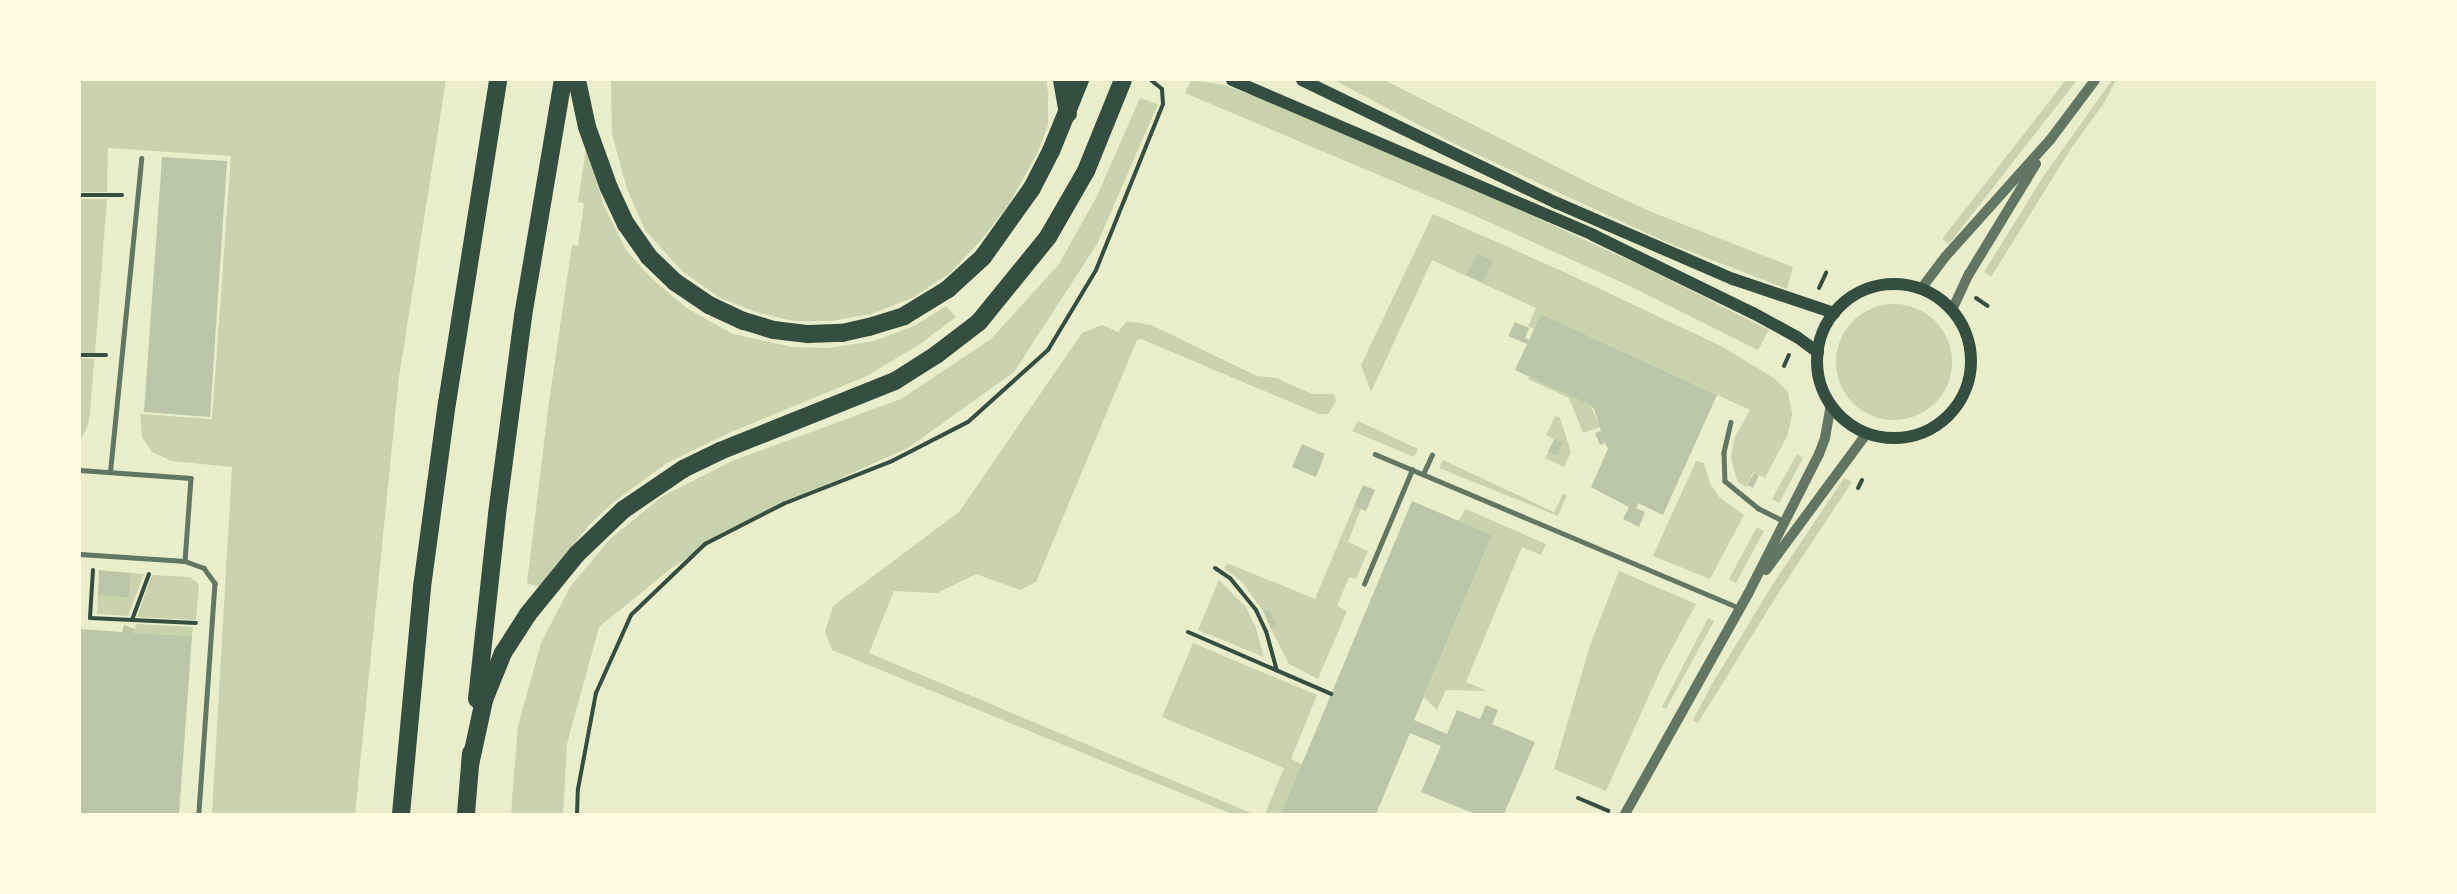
<!DOCTYPE html>
<style>
body{margin:0}
#map{position:relative;width:2457px;height:894px;overflow:hidden;background:#e9edc9;font-family:"Roboto Condensed",sans-serif}
div>[style]{position:absolute}
[style*='--x']{left:calc(var(--x)*1px);top:calc(var(--y)*1px);width:calc(var(--w)*1px);rotate:calc(var(--a)*1deg)}
.green>*{inset:0;background:#cad2ad}
.round{border-radius:50%}
.building>*{inset:0;background:#bcc5a7}
.path>*{height:4px;margin:-2px;padding:0 2px;transform-origin:2px;border-radius:2px;background:#344e41}
.service>*{height:4.5px;margin:-2.25px;padding:0 2.25px;transform-origin:2.25px;border-radius:2.25px;background:#617663}
.tertiary>*{height:10px;margin:-5px;padding:0 5px;transform-origin:5px;border-radius:5px;background:#617663}
.secondary>*{height:12px;margin:-6px;padding:0 6px;transform-origin:6px;border-radius:6px;background:#344e41}
.secondary>.ring{margin:-6px;padding:0;box-sizing:content-box;background:none;border:12px solid #344e41;border-radius:50%}
.motorway>*{height:18px;margin:-9px;padding:0 9px;transform-origin:9px;border-radius:9px;background:#344e41}
span{translate:-50% -50%;white-space:nowrap;text-align:center;line-height:1.15;-webkit-text-stroke:5px #fefae0;paint-order:stroke}
.frame{position:absolute;inset:0;border:81px solid #fefae0;pointer-events:none}
</style>
<div id="map">
<div class="green">
<div style="clip-path:polygon(80px 80px,446px 80px,399px 377px,355px 814px,212px 814px,232px 467px,172px 461px,152px 452px,142px 437px,140px 414px,212px 419px,231px 156px,108px 148px,107px 192px,80px 192px)"></div>
<div style="clip-path:polygon(611px 80px,1046px 80px,1048px 93px,1048px 125px,1038px 152px,1009px 204px,983px 238px,950px 273px,912px 298px,871px 314px,831px 321px,794px 321px,759px 313px,720px 298px,682px 271px,645px 230px,627px 189px,612px 134px)"></div>
<div style="clip-path:polygon(1191px 80px,1224px 85px,1259px 98px,1511px 206px,1646px 268px,1769px 330px,1758px 350px,1634px 288px,1471px 214px,1185px 93px)"></div>
<div style="clip-path:polygon(1334px 80px,1384px 80px,1591px 184px,1654px 213px,1793px 267px,1787px 289px,1666px 242px,1551px 189px,1455px 144px)"></div>
<div style="clip-path:polygon(2066px 80px,2077px 80px,1949px 244px,1942px 239px)"></div>
<div style="clip-path:polygon(2112px 80px,2116px 80px,2104px 103px,2072px 147px,1991px 277px,1984px 272px,2043px 177px)"></div>
<div style="clip-path:polygon(1140px 98px,1158px 104px,1097px 244px,1014px 372px,908px 448px,753px 517px,673px 567px,599px 627px,567px 744px,563px 814px,511px 814px,518px 726px,541px 643px,570px 587px,610px 539px,663px 496px,732px 461px,901px 399px,991px 339px,1059px 264px,1097px 196px)"></div>
<div style="clip-path:polygon(586px 148px,589px 149px,603px 204px,626px 250px,653px 280px,688px 309px,733px 334px,791px 347px,828px 348px,874px 341px,914px 326px,946px 306px,956px 317px,920px 344px,867px 376px,731px 432px,667px 463px,616px 500px,589px 525px,540px 587px,527px 583px,549px 402px,572px 245px,578px 246px,584px 203px,578px 202px)"></div>
<div style="clip-path:polygon(80px 199px,107px 199px,95px 353px,80px 353px)"></div>
<div style="clip-path:polygon(1433px 214px,1562px 271px,1721px 346px,1774px 378px,1788px 392px,1792px 414px,1788px 434px,1765px 478px,1753px 472px,1746px 487px,1738px 482px,1734px 471px,1731px 456px,1735px 437px,1750px 410px,1541px 314px,1534px 329px,1528px 326px,1536px 308px,1432px 260px,1371px 392px,1361px 365px)"></div>
<div class="round" style="left:1836px;top:304px;width:116px;height:116px"></div>
<div style="clip-path:polygon(1127px 321px,1151px 325px,1257px 376px,1276px 378px,1312px 394px,1334px 394px,1336px 402px,1328px 414px,1319px 414px,1141px 339px,1137px 340px,1036px 582px,1020px 590px,976px 574px,937px 593px,894px 591px,869px 653px,1253px 814px,1232px 814px,832px 650px,825px 632px,833px 606px,959px 512px,1082px 333px,1102px 325px,1118px 332px)"></div>
<div style="clip-path:polygon(80px 358px,94px 359px,90px 415px,87px 428px,80px 440px)"></div>
<div style="clip-path:polygon(1530px 376px,1590px 405px,1600px 427px,1583px 433px,1569px 398px,1528px 379px)"></div>
<div style="clip-path:polygon(1555px 416px,1560px 418px,1571px 452px,1564px 467px,1545px 458px,1548px 452px,1557px 456px,1563px 444px,1546px 435px)"></div>
<div style="clip-path:polygon(1358px 421px,1418px 449px,1414px 457px,1352px 431px)"></div>
<div style="clip-path:polygon(1797px 454px,1803px 458px,1779px 503px,1772px 499px)"></div>
<div style="clip-path:polygon(1443px 460px,1554px 512px,1563px 494px,1567px 495px,1558px 516px,1439px 468px)"></div>
<div style="clip-path:polygon(1696px 461px,1704px 463px,1710px 483px,1719px 497px,1744px 515px,1710px 579px,1653px 556px)"></div>
<div style="clip-path:polygon(1844px 478px,1852px 482px,1779px 592px,1698px 723px,1693px 720px,1712px 684px,1771px 587px)"></div>
<div style="clip-path:polygon(1354px 506px,1361px 509px,1348px 542px,1368px 551px,1356px 579px,1349px 577px,1337px 606px,1347px 611px,1318px 679px,1289px 664px,1271px 629px,1277px 626px,1270px 609px,1263px 611px,1242px 582px,1224px 568px,1227px 563px,1315px 599px)"></div>
<div style="clip-path:polygon(1466px 509px,1546px 544px,1541px 555px,1522px 547px,1466px 682px,1487px 691px,1446px 690px,1437px 710px,1424px 697px,1492px 535px,1458px 521px)"></div>
<div style="clip-path:polygon(1757px 527px,1764px 531px,1736px 583px,1729px 579px)"></div>
<div style="clip-path:polygon(1619px 571px,1696px 604px,1662px 667px,1606px 791px,1554px 769px,1590px 645px)"></div>
<div style="clip-path:polygon(131px 573px,144px 574px,128px 616px,97px 614px,98px 595px,129px 598px)"></div>
<div style="clip-path:polygon(152px 575px,189px 577px,197px 582px,199px 587px,196px 620px,137px 617px)"></div>
<div style="clip-path:polygon(1219px 580px,1245px 606px,1256px 628px,1264px 657px,1198px 630px)"></div>
<div style="clip-path:polygon(1708px 618px,1714px 621px,1666px 709px,1662px 707px)"></div>
<div style="clip-path:polygon(136px 624px,193px 627px,192px 636px,133px 633px)"></div>
<div style="clip-path:polygon(1193px 643px,1317px 695px,1291px 759px,1303px 765px,1281px 814px,1265px 814px,1284px 768px,1162px 717px)"></div>
</div>
<div class="building">
<div style="clip-path:polygon(162px 157px,227px 161px,210px 417px,144px 412px)"></div>
<div style="clip-path:polygon(1477px 253px,1493px 261px,1483px 282px,1467px 275px)"></div>
<div style="clip-path:polygon(1541px 314px,1717px 395px,1663px 515px,1638px 503px,1636px 508px,1645px 512px,1639px 527px,1623px 519px,1629px 507px,1591px 487px,1608px 449px,1605px 443px,1600px 445px,1595px 433px,1601px 431px,1594px 409px,1590px 405px,1515px 370px,1527px 344px,1508px 336px,1515px 322px,1529px 328px,1525px 338px,1529px 340px)"></div>
<div style="clip-path:polygon(1554px 439px,1563px 443px,1557px 456px,1548px 452px)"></div>
<div style="clip-path:polygon(1302px 444px,1325px 454px,1316px 477px,1292px 467px)"></div>
<div style="clip-path:polygon(1754px 473px,1759px 475px,1753px 488px,1747px 485px)"></div>
<div style="clip-path:polygon(1363px 485px,1375px 490px,1366px 511px,1354px 506px)"></div>
<div style="clip-path:polygon(1412px 501px,1492px 535px,1414px 720px,1447px 734px,1457px 710px,1480px 719px,1486px 705px,1498px 710px,1492px 724px,1535px 742px,1504px 814px,1475px 814px,1421px 792px,1441px 746px,1410px 733px,1376px 814px,1281px 814px)"></div>
<div style="clip-path:polygon(99px 570px,131px 573px,129px 598px,98px 595px)"></div>
<div style="clip-path:polygon(1270px 609px,1277px 626px,1271px 629px,1263px 611px)"></div>
<div style="clip-path:polygon(124px 625px,135px 629px,133px 633px,192px 636px,179px 814px,80px 814px,80px 629px,122px 632px)"></div>
</div>
<div class="path">
<div style="--x:80;--y:195;--w:42;--a:0"></div>
<div style="--x:1819;--y:288;--w:17;--a:-65"></div>
<div style="--x:1976;--y:298;--w:14;--a:34"></div>
<div style="--x:80;--y:355;--w:26;--a:0"></div>
<div style="--x:1784;--y:366;--w:12;--a:-66"></div>
<div style="--x:1858;--y:488;--w:9;--a:-63"></div>
<div style="--x:1215;--y:568;--w:18;--a:34"></div>
<div style="--x:1230;--y:578;--w:41;--a:50.9"></div>
<div style="--x:1256;--y:610;--w:23;--a:65"></div>
<div style="--x:1266;--y:631;--w:41;--a:74.6"></div>
<div style="--x:93;--y:570;--w:48;--a:93.6"></div>
<div style="--x:90;--y:618;--w:106;--a:2.7"></div>
<div style="--x:132;--y:620;--w:49;--a:-69.7"></div>
<div style="--x:1188;--y:632;--w:156;--a:23.4"></div>
<div style="--x:1578;--y:798;--w:33;--a:23"></div>
<div style="--x:577;--y:814;--w:25;--a:-88"></div>
<div style="--x:578;--y:789;--w:98;--a:-79.4"></div>
<div style="--x:596;--y:693;--w:85;--a:-65.8"></div>
<div style="--x:631;--y:615;--w:103;--a:-43.8"></div>
<div style="--x:705;--y:544;--w:88;--a:-27.1"></div>
<div style="--x:783;--y:504;--w:117;--a:-21.5"></div>
<div style="--x:892;--y:461;--w:85;--a:-27.2"></div>
<div style="--x:968;--y:422;--w:108;--a:-42"></div>
<div style="--x:1048;--y:350;--w:93;--a:-59"></div>
<div style="--x:1096;--y:270;--w:179;--a:-68"></div>
<div style="--x:1163;--y:104;--w:15;--a:-94"></div>
<div style="--x:1162;--y:89;--w:14;--a:-141"></div>
</div>
<div class="service">
<div style="--x:1731;--y:422;--w:32;--a:103"></div>
<div style="--x:1724;--y:453;--w:28;--a:88"></div>
<div style="--x:1725;--y:481;--w:43;--a:39.3"></div>
<div style="--x:1758;--y:508;--w:30;--a:27"></div>
<div style="--x:1375;--y:454;--w:396;--a:22.9"></div>
<div style="--x:80;--y:470;--w:111;--a:4.1"></div>
<div style="--x:191;--y:478;--w:83;--a:94.1"></div>
<div style="--x:110;--y:472;--w:315;--a:-84.3"></div>
<div style="--x:1423;--y:474;--w:21;--a:-65"></div>
<div style="--x:80;--y:554;--w:105;--a:3.8"></div>
<div style="--x:185;--y:561;--w:20;--a:20"></div>
<div style="--x:204;--y:568;--w:19;--a:54"></div>
<div style="--x:215;--y:583;--w:232;--a:94"></div>
<div style="--x:1364;--y:584;--w:124;--a:-67.2"></div>
</div>
<div class="tertiary">
<div style="--x:1921;--y:289;--w:40;--a:-53"></div>
<div style="--x:1945;--y:257;--w:157;--a:-48.1"></div>
<div style="--x:2050;--y:140;--w:75;--a:-53.1"></div>
<div style="--x:1952;--y:310;--w:40;--a:-65"></div>
<div style="--x:1969;--y:274;--w:129;--a:-58.7"></div>
<div style="--x:1766;--y:570;--w:170;--a:-53.6"></div>
<div style="--x:1625;--y:814;--w:252;--a:-60.8"></div>
<div style="--x:1748;--y:594;--w:157;--a:-63.1"></div>
<div style="--x:1819;--y:454;--w:17;--a:-69"></div>
<div style="--x:1825;--y:438;--w:35;--a:-80"></div>
</div>
<div class="secondary">
<div style="--x:1232;--y:80;--w:393;--a:23.2"></div>
<div style="--x:1593;--y:235;--w:178;--a:26"></div>
<div style="--x:1753;--y:313;--w:50;--a:28.6"></div>
<div style="--x:1797;--y:337;--w:26;--a:36"></div>
<div style="--x:1302;--y:80;--w:283;--a:25.8"></div>
<div style="--x:1557;--y:203;--w:192;--a:23.4"></div>
<div style="--x:1733;--y:279;--w:107;--a:18.6"></div>
<div class="ring" style="left:1817px;top:284px;width:142px;height:142px"></div>
</div>
<div class="motorway">
<div style="--x:577;--y:80;--w:48;--a:78"></div>
<div style="--x:587;--y:127;--w:65;--a:70.2"></div>
<div style="--x:609;--y:188;--w:40;--a:65"></div>
<div style="--x:626;--y:224;--w:40;--a:55.1"></div>
<div style="--x:649;--y:257;--w:36;--a:44"></div>
<div style="--x:675;--y:282;--w:41;--a:34.1"></div>
<div style="--x:709;--y:305;--w:38;--a:25"></div>
<div style="--x:744;--y:321;--w:31;--a:17"></div>
<div style="--x:774;--y:330;--w:34;--a:7"></div>
<div style="--x:808;--y:334;--w:34;--a:-2"></div>
<div style="--x:842;--y:333;--w:28;--a:-13"></div>
<div style="--x:869;--y:327;--w:37;--a:-17"></div>
<div style="--x:904;--y:316;--w:52;--a:-31.5"></div>
<div style="--x:948;--y:289;--w:47;--a:-42.4"></div>
<div style="--x:983;--y:257;--w:85;--a:-54.6"></div>
<div style="--x:1032;--y:188;--w:42;--a:-62.8"></div>
<div style="--x:1051;--y:151;--w:77;--a:-67.8"></div>
<div style="--x:1062;--y:80;--w:34;--a:80"></div>
<div style="--x:477;--y:699;--w:186;--a:-83.8"></div>
<div style="--x:497;--y:514;--w:200;--a:-82.5"></div>
<div style="--x:523;--y:316;--w:239;--a:-80.4"></div>
<div style="--x:470;--y:765;--w:66;--a:-77.8"></div>
<div style="--x:484;--y:700;--w:51;--a:-68"></div>
<div style="--x:503;--y:653;--w:46;--a:-57.3"></div>
<div style="--x:528;--y:614;--w:77;--a:-50.8"></div>
<div style="--x:577;--y:554;--w:64;--a:-43.7"></div>
<div style="--x:623;--y:510;--w:73;--a:-34.3"></div>
<div style="--x:683;--y:469;--w:41;--a:-25.9"></div>
<div style="--x:720;--y:451;--w:188;--a:-21.8"></div>
<div style="--x:895;--y:381;--w:49;--a:-32.4"></div>
<div style="--x:936;--y:355;--w:54;--a:-37.5"></div>
<div style="--x:979;--y:322;--w:109;--a:-50.9"></div>
<div style="--x:1048;--y:237;--w:76;--a:-60.1"></div>
<div style="--x:1086;--y:171;--w:98;--a:-67.9"></div>
<div style="--x:401;--y:814;--w:228;--a:-84.7"></div>
<div style="--x:422;--y:587;--w:186;--a:-82.3"></div>
<div style="--x:447;--y:403;--w:327;--a:-81"></div>
<div style="--x:466;--y:814;--w:61;--a:-85.3"></div>
</div>
<div class="frame"></div>
</div>
